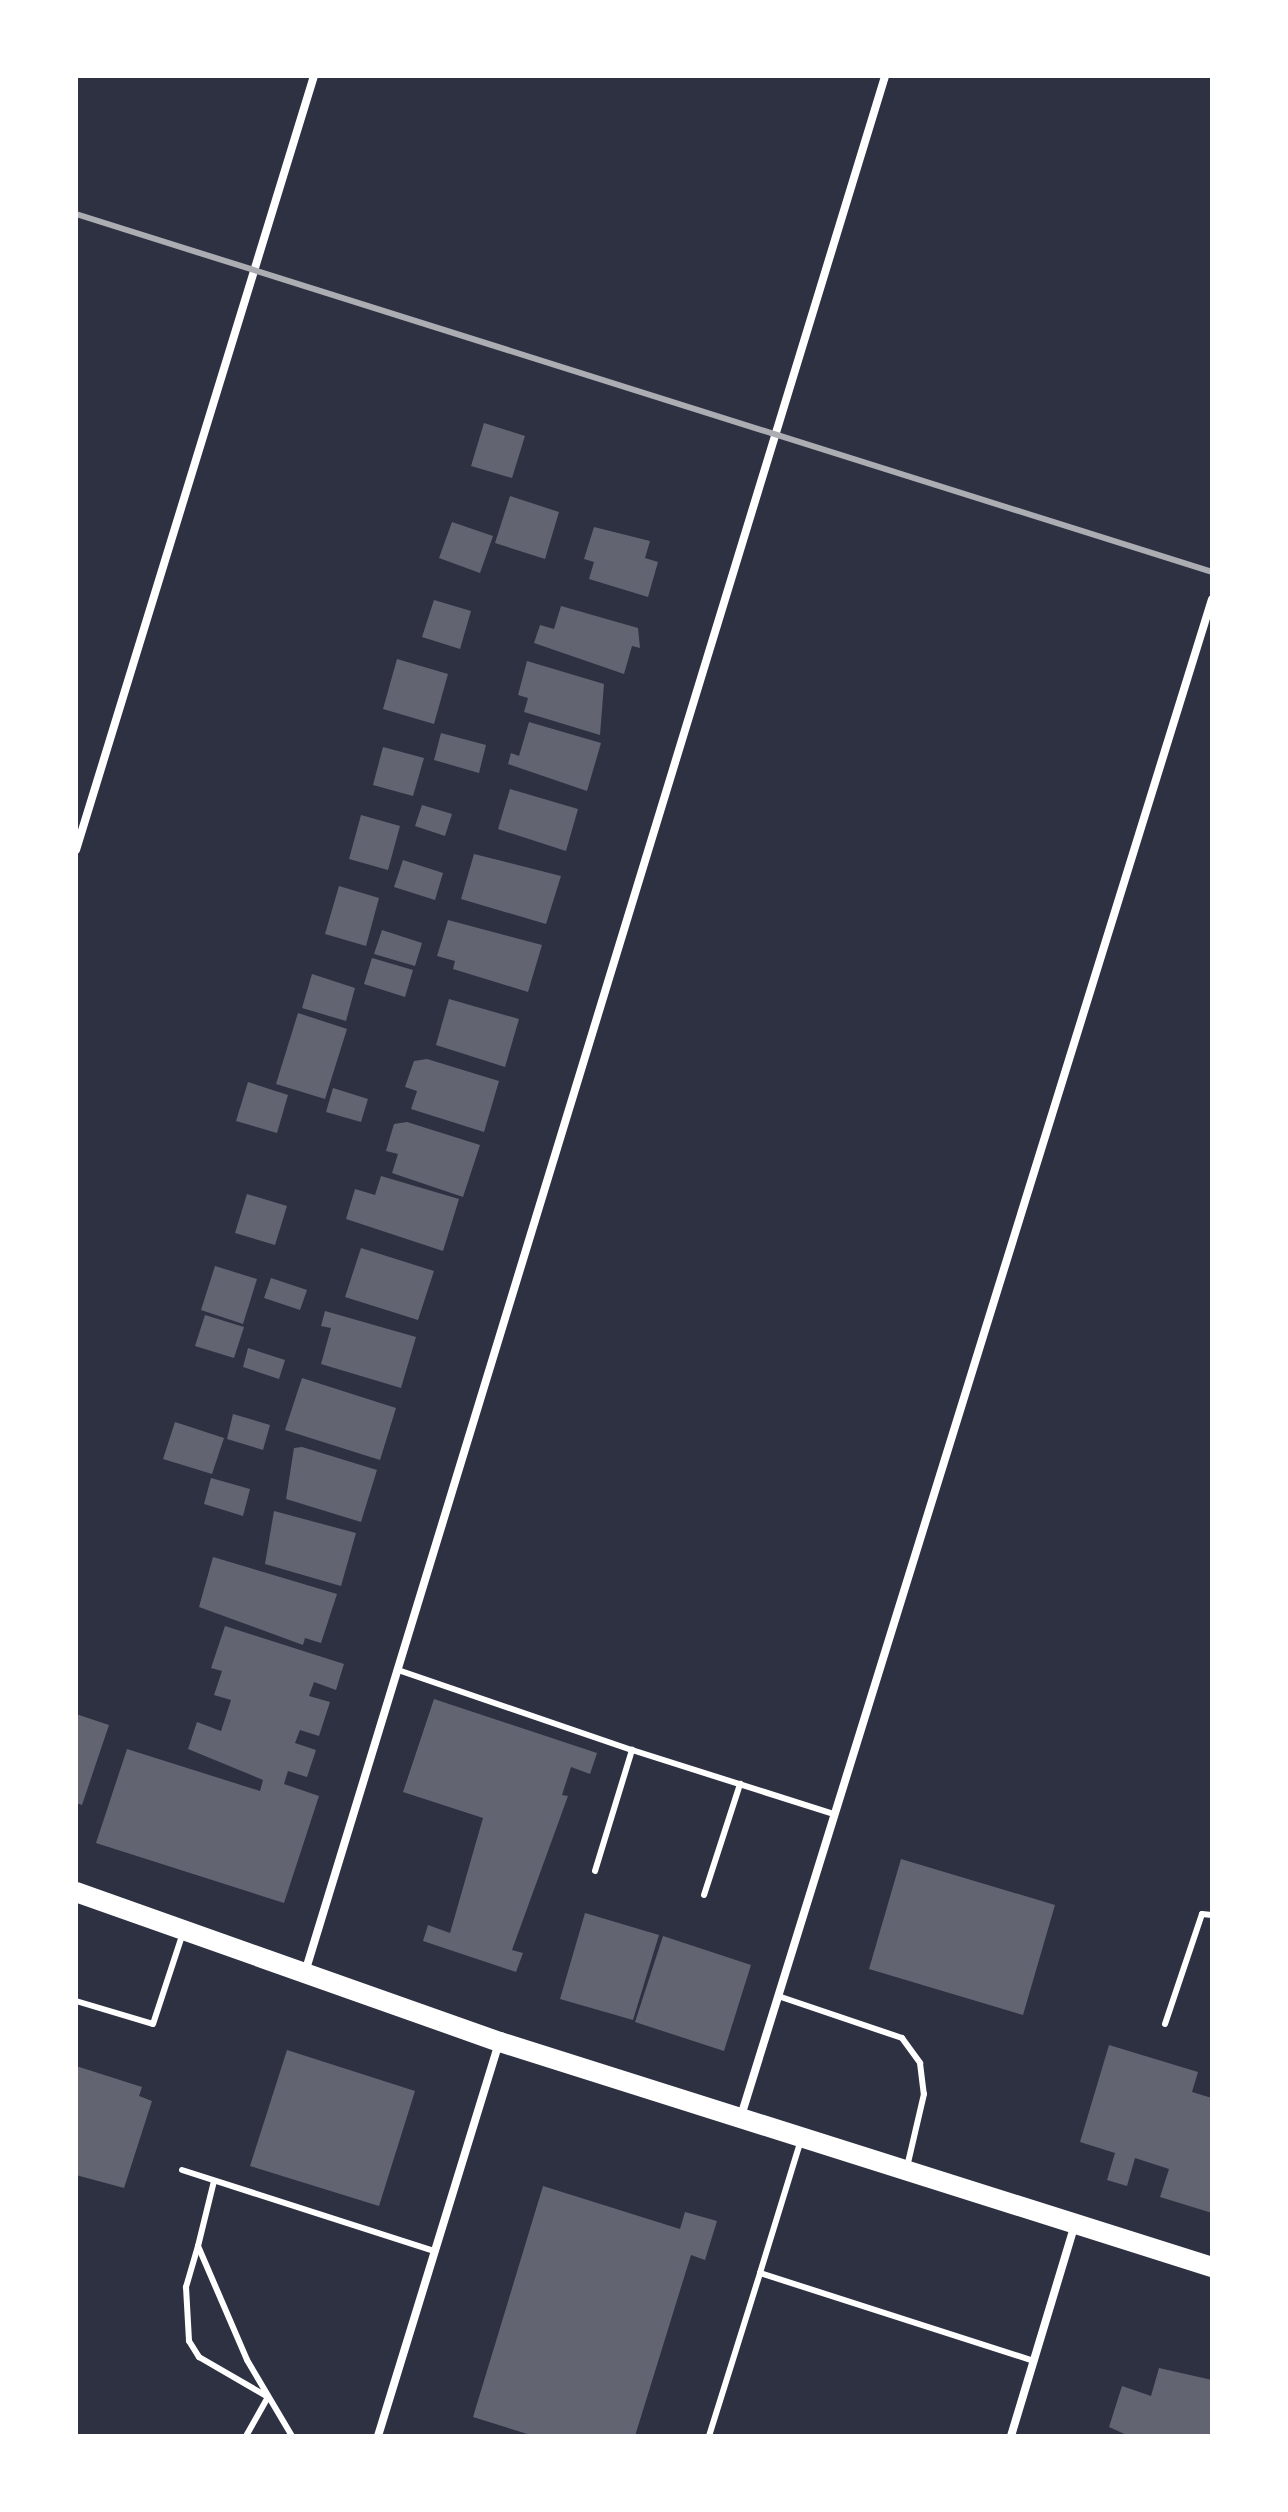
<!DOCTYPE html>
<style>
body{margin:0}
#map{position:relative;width:1288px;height:2512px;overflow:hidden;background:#2d3142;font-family:Arial,sans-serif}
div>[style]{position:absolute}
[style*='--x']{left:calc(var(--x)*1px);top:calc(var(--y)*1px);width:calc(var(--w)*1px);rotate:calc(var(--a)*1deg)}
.building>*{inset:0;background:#626471}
.service>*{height:6px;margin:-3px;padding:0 3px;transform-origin:3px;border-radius:3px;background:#fff}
.minor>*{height:8px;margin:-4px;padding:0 4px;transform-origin:4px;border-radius:4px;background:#fff}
.primary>*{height:20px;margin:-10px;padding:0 10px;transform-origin:10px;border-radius:10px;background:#fff}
.rail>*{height:6px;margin:-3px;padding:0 3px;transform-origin:3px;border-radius:3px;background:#abadb3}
span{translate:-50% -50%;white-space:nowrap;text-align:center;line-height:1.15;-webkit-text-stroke:6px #fff;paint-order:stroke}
.frame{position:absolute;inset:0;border:78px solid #fff;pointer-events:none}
</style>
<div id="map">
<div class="building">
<div style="clip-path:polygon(484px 423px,525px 436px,512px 478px,471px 466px)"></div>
<div style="clip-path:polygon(510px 496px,559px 512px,545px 559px,495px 543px)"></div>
<div style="clip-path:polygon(452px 522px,493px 536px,480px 573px,439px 558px)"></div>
<div style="clip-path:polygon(594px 527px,650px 541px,645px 558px,658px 562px,648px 597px,589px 579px,594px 562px,584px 559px)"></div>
<div style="clip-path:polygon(434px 600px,471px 611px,460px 649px,422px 637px)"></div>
<div style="clip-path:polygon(561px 606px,638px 628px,640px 648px,632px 646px,624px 674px,534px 643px,540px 625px,554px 629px)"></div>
<div style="clip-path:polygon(397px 659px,448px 674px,434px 724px,383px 709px)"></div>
<div style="clip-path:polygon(527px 661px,604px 684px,600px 735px,524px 712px,528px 698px,518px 695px)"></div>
<div style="clip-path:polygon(529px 722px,601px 743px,587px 791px,508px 764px,511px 753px,519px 756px)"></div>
<div style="clip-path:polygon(441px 733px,486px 745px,479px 773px,434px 760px)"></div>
<div style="clip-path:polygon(383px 747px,424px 758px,413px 796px,373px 785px)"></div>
<div style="clip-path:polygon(510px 789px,578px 809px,566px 851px,498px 829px)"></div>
<div style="clip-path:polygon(422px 805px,452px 814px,445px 836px,415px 826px)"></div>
<div style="clip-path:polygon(361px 815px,400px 826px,388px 870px,349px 859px)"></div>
<div style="clip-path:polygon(474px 854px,561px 876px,546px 924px,461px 899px)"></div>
<div style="clip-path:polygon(403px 860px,443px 873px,435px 900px,394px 887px)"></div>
<div style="clip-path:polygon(339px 886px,379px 898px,366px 946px,325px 934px)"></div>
<div style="clip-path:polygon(448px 920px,542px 945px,528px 992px,453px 969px,455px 961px,437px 956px)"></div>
<div style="clip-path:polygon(382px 930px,422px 943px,415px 966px,374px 954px)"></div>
<div style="clip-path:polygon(372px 958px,413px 970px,405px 997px,364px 984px)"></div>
<div style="clip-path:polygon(312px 974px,355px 988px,346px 1021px,302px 1008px)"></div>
<div style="clip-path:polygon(449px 999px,519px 1019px,505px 1067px,436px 1045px)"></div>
<div style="clip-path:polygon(298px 1013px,347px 1029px,325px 1099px,276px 1084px)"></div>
<div style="clip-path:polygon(427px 1059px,499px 1081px,484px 1132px,411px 1109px,417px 1091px,405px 1087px,414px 1061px)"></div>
<div style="clip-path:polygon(248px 1082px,288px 1095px,277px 1133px,236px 1121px)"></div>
<div style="clip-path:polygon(333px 1088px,368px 1099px,361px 1122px,326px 1112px)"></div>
<div style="clip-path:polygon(407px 1122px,480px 1145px,463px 1197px,392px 1173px,398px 1154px,386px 1151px,394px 1124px)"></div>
<div style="clip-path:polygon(381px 1176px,459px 1199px,443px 1251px,346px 1219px,355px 1189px,375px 1195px)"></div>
<div style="clip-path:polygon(247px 1194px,287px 1206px,275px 1245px,235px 1233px)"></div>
<div style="clip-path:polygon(361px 1248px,434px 1271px,418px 1320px,345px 1297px)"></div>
<div style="clip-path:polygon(215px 1266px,257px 1279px,243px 1324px,201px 1310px)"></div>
<div style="clip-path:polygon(271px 1278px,307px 1290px,300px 1310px,264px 1298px)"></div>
<div style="clip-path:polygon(325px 1311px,416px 1337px,401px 1388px,321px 1364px,331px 1328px,321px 1326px)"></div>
<div style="clip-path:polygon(205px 1315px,244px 1327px,234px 1358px,195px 1346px)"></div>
<div style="clip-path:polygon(248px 1348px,285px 1360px,279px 1379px,243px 1367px)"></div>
<div style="clip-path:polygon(302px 1378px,396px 1408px,380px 1460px,285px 1430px)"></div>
<div style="clip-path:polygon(233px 1414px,270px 1425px,263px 1450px,227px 1439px)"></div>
<div style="clip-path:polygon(175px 1422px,224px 1438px,212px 1474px,163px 1459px)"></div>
<div style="clip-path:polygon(302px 1447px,377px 1470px,361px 1522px,286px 1499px,294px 1448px)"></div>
<div style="clip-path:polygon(211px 1478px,250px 1489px,243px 1516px,204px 1504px)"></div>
<div style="clip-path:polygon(274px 1511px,356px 1533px,341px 1586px,265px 1564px)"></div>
<div style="clip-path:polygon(213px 1557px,337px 1594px,321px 1643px,305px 1638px,303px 1645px,199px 1607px)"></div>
<div style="clip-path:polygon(225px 1626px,344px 1664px,336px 1690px,314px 1682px,309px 1696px,330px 1702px,319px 1736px,300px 1730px,295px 1743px,316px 1750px,307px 1777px,288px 1771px,284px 1784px,319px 1796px,284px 1903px,96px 1843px,127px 1749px,260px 1791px,263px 1780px,188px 1749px,197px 1722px,221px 1731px,231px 1700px,214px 1695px,222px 1671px,211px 1668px)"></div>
<div style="clip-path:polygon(434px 1699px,597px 1753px,590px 1774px,571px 1767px,562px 1795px,568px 1796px,512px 1950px,523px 1953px,516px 1972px,423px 1941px,428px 1925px,450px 1933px,483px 1818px,403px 1792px)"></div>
<div style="clip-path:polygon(76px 1714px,109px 1725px,82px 1805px,76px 1803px)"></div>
<div style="clip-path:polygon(901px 1859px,1055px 1905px,1023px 2015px,869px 1969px)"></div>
<div style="clip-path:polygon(585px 1913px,659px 1935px,633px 2020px,560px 1999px)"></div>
<div style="clip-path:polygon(663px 1936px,751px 1965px,724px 2051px,635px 2022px)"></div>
<div style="clip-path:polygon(1109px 2045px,1198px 2072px,1192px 2092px,1212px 2098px,1212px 2213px,1160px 2197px,1169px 2169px,1135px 2158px,1127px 2186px,1107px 2180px,1115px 2153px,1080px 2142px)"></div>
<div style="clip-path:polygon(287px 2050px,415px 2091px,379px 2206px,250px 2166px)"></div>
<div style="clip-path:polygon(76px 2066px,142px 2087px,139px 2096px,152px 2101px,124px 2188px,76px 2175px)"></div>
<div style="clip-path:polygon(543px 2186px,680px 2229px,685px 2212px,717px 2221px,705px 2260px,691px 2255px,635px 2436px,534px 2436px,473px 2417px)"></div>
<div style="clip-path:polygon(1159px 2368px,1212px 2380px,1212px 2436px,1129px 2436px,1109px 2427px,1122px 2386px,1151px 2396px)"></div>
</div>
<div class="service">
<div style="--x:398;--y:1670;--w:247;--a:18.9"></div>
<div style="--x:595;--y:1871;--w:127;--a:-73"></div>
<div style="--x:632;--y:1750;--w:212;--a:17.6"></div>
<div style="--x:704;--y:1895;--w:117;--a:-72"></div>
<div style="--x:778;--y:1996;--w:131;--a:18.7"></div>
<div style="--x:902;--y:2038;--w:31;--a:54"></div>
<div style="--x:920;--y:2063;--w:31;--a:83"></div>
<div style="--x:924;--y:2094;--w:75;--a:103.1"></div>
<div style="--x:76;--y:2001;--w:80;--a:16.6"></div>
<div style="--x:153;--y:2024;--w:96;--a:-71.8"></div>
<div style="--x:1165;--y:2024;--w:116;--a:-71.4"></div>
<div style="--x:1202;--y:1914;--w:10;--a:6"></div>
<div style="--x:800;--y:2143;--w:136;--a:107.1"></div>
<div style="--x:760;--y:2273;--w:288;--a:17.8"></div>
<div style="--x:182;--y:2170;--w:266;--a:17.8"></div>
<div style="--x:214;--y:2181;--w:67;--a:103.8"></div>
<div style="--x:198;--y:2246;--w:124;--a:66.7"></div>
<div style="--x:247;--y:2360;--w:88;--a:59.4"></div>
<div style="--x:198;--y:2246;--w:43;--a:106.3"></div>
<div style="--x:186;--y:2287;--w:54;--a:86.8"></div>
<div style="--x:189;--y:2341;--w:19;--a:58"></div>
<div style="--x:199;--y:2357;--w:80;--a:30.1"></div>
<div style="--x:268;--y:2397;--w:45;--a:119.4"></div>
<div style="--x:709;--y:2436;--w:171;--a:-72.6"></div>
</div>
<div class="minor">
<div style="--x:76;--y:850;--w:810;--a:-72.91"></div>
<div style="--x:306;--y:1969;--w:1980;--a:-72.99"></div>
<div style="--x:741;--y:2116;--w:1588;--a:-72.75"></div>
<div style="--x:378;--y:2436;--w:411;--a:-72.9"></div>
<div style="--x:1011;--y:2436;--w:221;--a:-73.2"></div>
</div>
<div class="primary">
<div style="--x:76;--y:1892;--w:450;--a:19.5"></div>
<div style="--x:500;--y:2042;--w:747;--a:17.54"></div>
</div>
<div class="rail">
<div style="--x:76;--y:214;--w:1191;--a:17.49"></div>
</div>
<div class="frame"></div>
</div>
